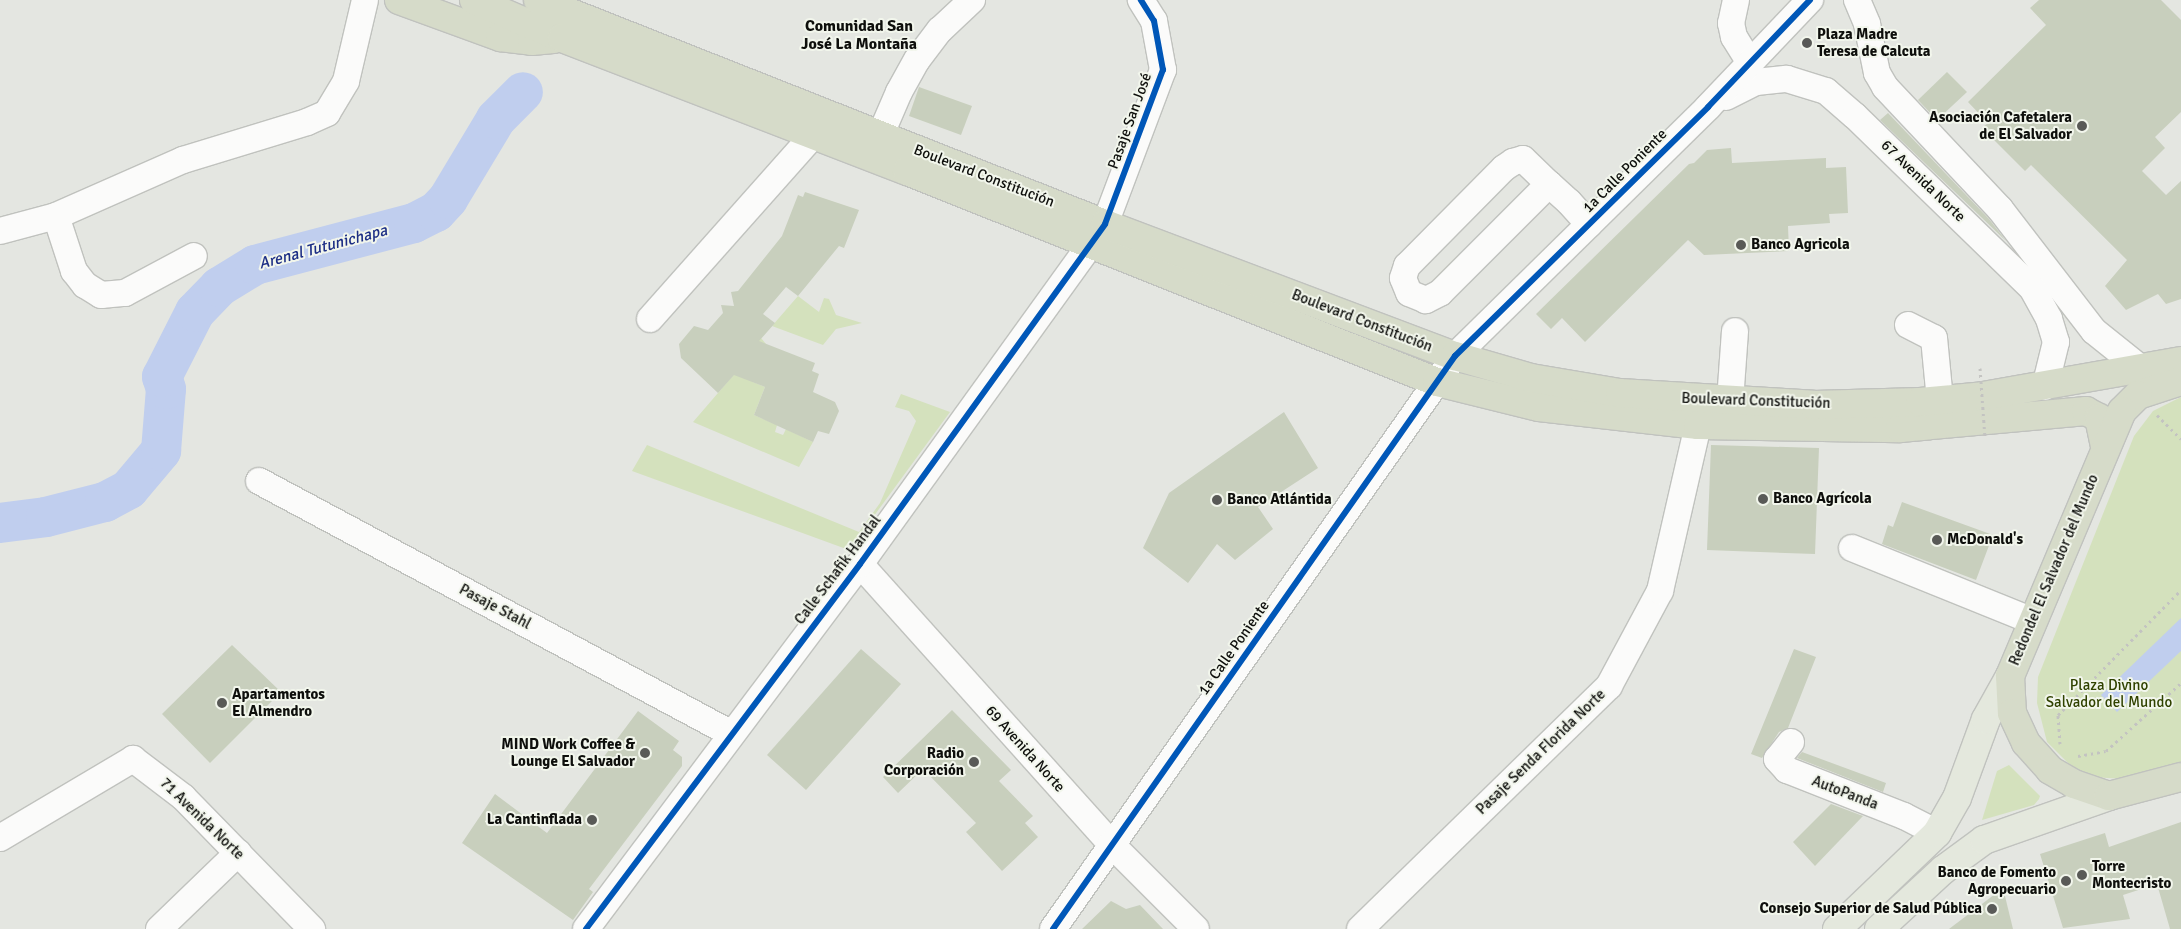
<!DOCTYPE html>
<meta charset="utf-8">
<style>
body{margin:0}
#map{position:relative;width:2181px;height:929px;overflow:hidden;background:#e4e6e1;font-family:Signika,sans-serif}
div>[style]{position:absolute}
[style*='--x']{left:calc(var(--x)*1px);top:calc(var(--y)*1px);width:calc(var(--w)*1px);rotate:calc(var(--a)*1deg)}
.green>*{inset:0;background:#d4e1bd}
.water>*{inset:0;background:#c0ceee}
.river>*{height:40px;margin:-20px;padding:0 20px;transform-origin:20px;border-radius:20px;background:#c0ceee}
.building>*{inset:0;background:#c8cfbd}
.path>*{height:3px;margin-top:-1.5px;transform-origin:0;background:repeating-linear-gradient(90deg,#c3c3c1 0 2.5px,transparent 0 6.5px)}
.roads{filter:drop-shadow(1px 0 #c0c2be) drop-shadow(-1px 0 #c0c2be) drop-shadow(0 1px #c0c2be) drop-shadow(0 -1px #c0c2be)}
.minor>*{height:26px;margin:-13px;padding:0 13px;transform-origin:13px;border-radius:13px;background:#fbfbfa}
.major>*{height:28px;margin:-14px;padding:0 14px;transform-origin:14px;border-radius:14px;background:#e4e8dd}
.highway>*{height:28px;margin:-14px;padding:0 14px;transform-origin:14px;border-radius:14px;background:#d6dbc9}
.path-bridge>*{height:3px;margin-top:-1.5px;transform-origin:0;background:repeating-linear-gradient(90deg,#c3c3c1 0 2.5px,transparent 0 6.5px)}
.cycleway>*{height:6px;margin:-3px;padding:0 3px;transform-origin:3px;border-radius:3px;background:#0057b8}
.dots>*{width:14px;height:14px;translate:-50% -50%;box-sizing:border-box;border:2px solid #f2f6ec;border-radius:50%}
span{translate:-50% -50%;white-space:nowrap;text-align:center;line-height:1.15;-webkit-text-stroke:4px #f2f6ec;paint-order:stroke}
.poi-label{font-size:15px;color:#0e0f0c;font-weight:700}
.left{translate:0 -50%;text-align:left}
.right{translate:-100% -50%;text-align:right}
.street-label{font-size:15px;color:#0e0f0c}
.park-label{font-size:15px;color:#304200}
.neighbourhood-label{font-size:16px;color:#0e0f0c;font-weight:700}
.water-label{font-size:16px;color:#1c2e85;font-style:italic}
</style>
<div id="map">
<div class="green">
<div style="clip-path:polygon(798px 296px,819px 312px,824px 298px,829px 299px,836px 315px,862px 323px,836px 329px,823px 345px,772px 326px)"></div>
<div style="clip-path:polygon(761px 338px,766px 344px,753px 382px,765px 387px,754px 415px,777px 425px,775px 432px,783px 435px,786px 429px,813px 442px,799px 467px,693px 422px,749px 357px,737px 347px)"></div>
<div style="clip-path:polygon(901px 394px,950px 412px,849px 550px,632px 471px,647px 445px,859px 532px,880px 503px,916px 421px,909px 411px,895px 407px)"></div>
<div style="clip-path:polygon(2181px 397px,2181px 764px,2124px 779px,2092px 777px,2073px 768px,2047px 742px,2037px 703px,2038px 677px,2134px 436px,2153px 411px)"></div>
<div style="clip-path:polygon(2009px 765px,2040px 796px,2039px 799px,2034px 805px,1982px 820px,1997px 771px)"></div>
</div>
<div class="water">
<div style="clip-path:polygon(2181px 618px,2181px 651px,2117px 712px,2101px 695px)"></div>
</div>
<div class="river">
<div style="--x:0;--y:523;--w:46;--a:-7.4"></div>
<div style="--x:46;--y:517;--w:61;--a:-14.3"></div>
<div style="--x:105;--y:502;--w:27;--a:-28"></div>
<div style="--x:129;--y:489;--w:50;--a:-49.9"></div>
<div style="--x:161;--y:451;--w:62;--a:-85.4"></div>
<div style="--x:166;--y:389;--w:13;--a:-108"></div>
<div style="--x:162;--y:377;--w:73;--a:-63.1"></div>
<div style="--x:195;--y:312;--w:35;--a:-46"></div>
<div style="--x:219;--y:287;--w:42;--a:-31.4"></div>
<div style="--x:255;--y:265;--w:164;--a:-14.8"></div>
<div style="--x:414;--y:223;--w:25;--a:-27"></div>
<div style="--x:436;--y:212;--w:18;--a:-47"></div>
<div style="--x:448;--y:199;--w:93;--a:-59"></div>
<div style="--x:496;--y:119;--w:38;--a:-45"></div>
</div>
<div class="building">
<div style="clip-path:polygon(2039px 0,2161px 0,2181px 20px,2181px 112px,2155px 137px,2165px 148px,2142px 171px,2166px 195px,2181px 181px,2181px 299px,2166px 304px,2158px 294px,2126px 310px,2105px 286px,2127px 260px,2031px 165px,2025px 171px,1982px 128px,1988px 123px,1968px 102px,2046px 25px,2030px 8px)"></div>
<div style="clip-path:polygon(1947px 72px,1967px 92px,1937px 120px,1918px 100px)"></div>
<div style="clip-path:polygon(919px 87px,972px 106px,961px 135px,909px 116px)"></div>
<div style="clip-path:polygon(1888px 113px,1989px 219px,2006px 241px,1880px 120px)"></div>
<div style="clip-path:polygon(1731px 148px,1732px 163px,1826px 158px,1826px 168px,1846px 167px,1848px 213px,1829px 214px,1830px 223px,1788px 226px,1789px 251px,1704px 255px,1688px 240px,1585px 342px,1562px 318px,1551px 329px,1536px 314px,1689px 164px,1694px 163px,1707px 150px)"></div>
<div style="clip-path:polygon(805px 192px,859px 210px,844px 248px,839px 246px,798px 296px,786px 287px,763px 314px,775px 323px,759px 341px,815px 363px,812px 371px,819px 374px,813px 392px,835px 402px,839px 411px,829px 434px,818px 431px,813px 442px,754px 415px,765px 387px,734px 375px,718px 393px,681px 358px,679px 344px,694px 326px,708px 330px,723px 313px,721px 305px,734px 306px,731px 292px,738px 291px,782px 236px,798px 195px,803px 197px)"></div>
<div style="clip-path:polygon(1284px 412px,1318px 468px,1258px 507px,1273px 529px,1235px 560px,1217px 544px,1188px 583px,1143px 548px,1169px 493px)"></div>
<div style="clip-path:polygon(1711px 445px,1819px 448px,1815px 554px,1707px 550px)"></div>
<div style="clip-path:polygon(1902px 502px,1993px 535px,1976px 580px,1882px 544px,1888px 525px,1893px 527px)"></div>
<div style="clip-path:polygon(232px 645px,281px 692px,210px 763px,162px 714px)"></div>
<div style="clip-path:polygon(861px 649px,901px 684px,806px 790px,767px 755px)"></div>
<div style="clip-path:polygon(1794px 649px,1816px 657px,1788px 728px,1779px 732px,1762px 758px,1751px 754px)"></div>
<div style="clip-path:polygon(952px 710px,1011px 770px,999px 781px,1033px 816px,1025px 823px,1038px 837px,1002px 871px,966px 832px,976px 823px,923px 769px,898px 793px,883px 777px)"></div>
<div style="clip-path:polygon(638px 711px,679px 741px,673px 750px,682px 757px,682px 766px,589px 889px,593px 892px,573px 920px,462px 843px,495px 794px,547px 833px)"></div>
<div style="clip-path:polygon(1802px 752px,1886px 783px,1883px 792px,1797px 758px)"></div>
<div style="clip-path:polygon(1831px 804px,1863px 816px,1815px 866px,1793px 842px)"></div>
<div style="clip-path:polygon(2181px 822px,2181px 929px,2170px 929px,2157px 884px,2123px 895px,2130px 919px,2063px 928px,2040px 854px,2105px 833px,2109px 847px)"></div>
<div style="clip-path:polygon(2003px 888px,2013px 929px,1949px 929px)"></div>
<div style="clip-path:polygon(1111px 901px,1126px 909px,1140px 905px,1163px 929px,1082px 929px)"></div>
</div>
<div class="path">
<div style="--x:2157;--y:415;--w:34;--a:45"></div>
<div style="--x:2060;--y:744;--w:29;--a:-94"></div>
<div style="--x:2058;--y:715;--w:175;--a:-45.5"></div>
<div style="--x:2078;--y:756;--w:28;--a:-10"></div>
<div style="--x:2106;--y:751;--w:101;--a:-42.2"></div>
</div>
<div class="roads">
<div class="minor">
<div style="--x:1736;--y:0;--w:24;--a:102"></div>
<div style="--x:1731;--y:23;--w:14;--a:78"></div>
<div style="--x:1734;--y:37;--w:31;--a:58"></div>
<div style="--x:1857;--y:0;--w:26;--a:67"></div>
<div style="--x:1867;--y:24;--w:50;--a:78.5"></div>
<div style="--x:1877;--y:73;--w:16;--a:60"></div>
<div style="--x:1885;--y:87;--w:168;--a:46.7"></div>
<div style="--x:2000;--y:209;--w:154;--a:52.4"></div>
<div style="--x:2094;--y:331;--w:58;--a:38.7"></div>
<div style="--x:1726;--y:97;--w:34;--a:-27"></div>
<div style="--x:1756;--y:82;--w:31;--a:-6"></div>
<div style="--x:1787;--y:79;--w:41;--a:17.1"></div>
<div style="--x:1826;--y:91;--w:38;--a:41"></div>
<div style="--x:1855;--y:116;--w:247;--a:44.2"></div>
<div style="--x:2032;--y:288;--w:35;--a:61"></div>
<div style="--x:2049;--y:319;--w:24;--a:73"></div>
<div style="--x:2056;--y:342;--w:46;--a:103.7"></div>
<div style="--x:880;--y:136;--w:48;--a:-66.6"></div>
<div style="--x:899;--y:92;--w:37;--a:-61"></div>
<div style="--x:917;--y:60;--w:38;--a:-53"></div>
<div style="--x:940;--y:30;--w:44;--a:-43.2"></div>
<div style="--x:1549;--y:184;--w:154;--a:135"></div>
<div style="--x:1440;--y:293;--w:16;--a:153"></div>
<div style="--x:1426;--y:300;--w:18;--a:-158"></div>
<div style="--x:1409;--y:293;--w:16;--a:-112"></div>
<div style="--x:1403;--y:278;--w:13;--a:-72"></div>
<div style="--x:1407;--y:266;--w:138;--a:-45.3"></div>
<div style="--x:1504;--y:168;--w:11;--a:-34"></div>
<div style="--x:1513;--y:162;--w:10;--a:-17"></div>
<div style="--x:1523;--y:159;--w:36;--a:44"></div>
<div style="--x:1549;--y:184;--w:27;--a:42"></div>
<div style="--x:1569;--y:202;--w:30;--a:48"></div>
<div style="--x:56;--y:216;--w:58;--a:71.9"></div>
<div style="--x:74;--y:271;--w:18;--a:52"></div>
<div style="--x:85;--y:285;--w:19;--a:32"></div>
<div style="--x:101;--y:295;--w:24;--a:-5"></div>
<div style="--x:125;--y:293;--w:78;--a:-28.2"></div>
<div style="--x:0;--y:231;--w:58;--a:-15"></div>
<div style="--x:56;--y:216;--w:139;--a:-23.8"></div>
<div style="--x:183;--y:160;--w:130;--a:-17"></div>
<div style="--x:307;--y:122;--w:22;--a:-24"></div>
<div style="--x:327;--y:113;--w:37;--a:-59"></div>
<div style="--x:346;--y:81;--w:83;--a:-76.8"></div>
<div style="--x:650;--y:319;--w:247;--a:-48.4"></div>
<div style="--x:1908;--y:325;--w:29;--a:27"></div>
<div style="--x:1934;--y:338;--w:62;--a:84.5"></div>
<div style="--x:1730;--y:401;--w:70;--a:-85.9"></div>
<div style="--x:259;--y:481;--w:534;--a:28.15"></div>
<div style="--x:1852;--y:548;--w:195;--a:22"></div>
<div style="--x:860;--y:564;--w:376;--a:48.1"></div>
<div style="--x:1111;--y:844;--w:120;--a:45"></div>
<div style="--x:1791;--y:742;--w:22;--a:129"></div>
<div style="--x:1777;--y:759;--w:15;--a:48"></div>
<div style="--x:1787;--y:770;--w:126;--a:21.5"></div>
<div style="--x:1904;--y:816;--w:37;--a:27"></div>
<div style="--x:0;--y:838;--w:155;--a:-30.7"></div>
<div style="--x:133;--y:759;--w:63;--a:37.2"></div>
<div style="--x:183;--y:797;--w:185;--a:45.7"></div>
<div style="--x:159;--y:929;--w:110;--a:-43.9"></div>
<div style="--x:586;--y:929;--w:456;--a:-53.1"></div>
<div style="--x:860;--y:564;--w:419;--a:-54.2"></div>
<div style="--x:1105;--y:224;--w:165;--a:-69.4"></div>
<div style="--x:1163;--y:70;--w:50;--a:-100.4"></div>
<div style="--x:1154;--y:21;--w:25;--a:-122"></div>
<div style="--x:1053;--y:929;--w:700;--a:-54.95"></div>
<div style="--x:1455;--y:356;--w:355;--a:-44.5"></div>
<div style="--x:1708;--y:107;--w:148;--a:-46.4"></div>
<div style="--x:1360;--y:929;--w:348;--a:-44.3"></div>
<div style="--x:1609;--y:686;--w:108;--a:-61.8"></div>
<div style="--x:1660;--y:591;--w:170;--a:-77.1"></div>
</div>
<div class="major">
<div style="--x:1837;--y:929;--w:139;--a:-43.8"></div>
<div style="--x:1937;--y:833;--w:40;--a:-60.3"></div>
<div style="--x:1957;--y:798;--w:84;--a:-69.8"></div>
<div style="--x:1986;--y:719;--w:49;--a:-60.8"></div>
<div style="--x:1879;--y:929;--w:87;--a:-42.7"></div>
<div style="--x:1943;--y:870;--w:51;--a:-36.2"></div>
<div style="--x:1984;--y:840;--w:133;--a:-19.4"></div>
</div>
<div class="highway">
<div style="--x:399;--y:0;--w:108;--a:20.1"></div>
<div style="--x:500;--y:37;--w:32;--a:7"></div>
<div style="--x:532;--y:41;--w:21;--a:-5"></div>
<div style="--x:474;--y:0;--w:96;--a:23.4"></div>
<div style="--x:562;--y:38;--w:370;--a:21.1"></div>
<div style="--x:907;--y:171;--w:570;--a:21.71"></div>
<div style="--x:1437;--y:382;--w:105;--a:13.8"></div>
<div style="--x:1539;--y:407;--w:160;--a:6.5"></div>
<div style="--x:1698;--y:425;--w:202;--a:0.9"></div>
<div style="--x:1900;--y:428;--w:187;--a:-5.2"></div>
<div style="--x:2086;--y:411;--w:15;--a:28"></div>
<div style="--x:2099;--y:418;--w:30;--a:78"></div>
<div style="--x:538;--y:0;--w:610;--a:21.56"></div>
<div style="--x:1105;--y:224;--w:374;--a:20.7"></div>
<div style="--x:1455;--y:356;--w:79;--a:16.1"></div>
<div style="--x:1531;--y:378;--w:90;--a:9.6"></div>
<div style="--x:1620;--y:393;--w:194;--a:3.5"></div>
<div style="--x:1814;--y:405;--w:106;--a:-1.6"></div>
<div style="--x:1920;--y:402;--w:63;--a:-5.4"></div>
<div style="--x:1983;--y:396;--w:201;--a:-10"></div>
<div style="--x:2181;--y:381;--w:45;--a:162"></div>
<div style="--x:2138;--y:395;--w:23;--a:135"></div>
<div style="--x:2122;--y:411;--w:288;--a:112.9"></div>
<div style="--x:2010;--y:676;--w:37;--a:87"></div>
<div style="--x:2012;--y:713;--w:33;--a:65"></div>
<div style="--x:2026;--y:743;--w:36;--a:48"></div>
<div style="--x:2050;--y:770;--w:28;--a:30"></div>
<div style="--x:2074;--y:784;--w:37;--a:19"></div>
<div style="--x:2109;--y:796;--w:74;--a:-14.8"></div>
</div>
</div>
<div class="path-bridge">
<div style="--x:1980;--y:368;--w:70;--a:85.9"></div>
</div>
<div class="cycleway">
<div style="--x:586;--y:929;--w:456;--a:-53.1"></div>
<div style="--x:860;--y:564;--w:419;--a:-54.2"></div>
<div style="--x:1105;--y:224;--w:165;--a:-69.4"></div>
<div style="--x:1163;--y:70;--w:50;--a:-100.4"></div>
<div style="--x:1154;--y:21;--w:25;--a:-122"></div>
<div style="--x:1053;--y:929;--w:700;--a:-54.95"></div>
<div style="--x:1455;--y:356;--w:355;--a:-44.5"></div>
<div style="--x:1708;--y:107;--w:148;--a:-46.4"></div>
</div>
<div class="dots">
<div style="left:1807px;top:43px;background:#595a57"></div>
<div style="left:2082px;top:126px;background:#595a57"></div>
<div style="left:1741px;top:245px;background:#595a57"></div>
<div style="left:1763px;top:499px;background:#595a57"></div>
<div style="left:1217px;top:500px;background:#595a57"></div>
<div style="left:1937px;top:540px;background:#595a57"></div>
<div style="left:222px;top:703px;background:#595a57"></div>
<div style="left:645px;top:753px;background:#595a57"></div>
<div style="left:974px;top:762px;background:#595a57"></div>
<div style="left:592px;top:820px;background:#595a57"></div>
<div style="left:2082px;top:875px;background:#595a57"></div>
<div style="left:2066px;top:881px;background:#595a57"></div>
<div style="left:1992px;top:909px;background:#595a57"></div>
</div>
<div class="poi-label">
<span class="left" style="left:1817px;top:43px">Plaza Madre<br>Teresa de Calcuta</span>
<span class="right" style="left:2072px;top:126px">Asociación Cafetalera<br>de El Salvador</span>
<span class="left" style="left:1751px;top:245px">Banco Agricola</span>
<span class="left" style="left:1773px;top:499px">Banco Agrícola</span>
<span class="left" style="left:1227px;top:500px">Banco Atlántida</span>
<span class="left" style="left:1947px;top:540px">McDonald's</span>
<span class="left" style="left:232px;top:703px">Apartamentos<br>El Almendro</span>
<span class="right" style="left:635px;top:753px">MIND Work Coffee &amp;<br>Lounge El Salvador</span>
<span class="right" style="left:964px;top:762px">Radio<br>Corporación</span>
<span class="right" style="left:582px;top:820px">La Cantinflada</span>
<span class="left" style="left:2092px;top:875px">Torre<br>Montecristo</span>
<span class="right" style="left:2056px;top:881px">Banco de Fomento<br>Agropecuario</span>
<span class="right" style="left:1982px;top:909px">Consejo Superior de Salud Pública</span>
</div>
<div class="street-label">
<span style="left:1130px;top:121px;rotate:-70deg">Pasaje San José</span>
<span style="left:1625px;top:171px;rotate:-45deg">1a Calle Poniente</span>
<span style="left:984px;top:176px;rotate:21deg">Boulevard Constitución</span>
<span style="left:1923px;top:181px;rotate:44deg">67 Avenida Norte</span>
<span style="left:1362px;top:321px;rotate:21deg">Boulevard Constitución</span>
<span style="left:1756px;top:401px;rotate:2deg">Boulevard Constitución</span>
<span style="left:838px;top:570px;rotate:-53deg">Calle Schafik Handal</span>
<span style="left:2054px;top:570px;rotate:-67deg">Redondel El Salvador del Mundo</span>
<span style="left:495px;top:607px;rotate:28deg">Pasaje Stahl</span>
<span style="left:1234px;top:648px;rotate:-55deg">1a Calle Poniente</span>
<span style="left:1025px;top:749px;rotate:48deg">69 Avenida Norte</span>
<span style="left:1541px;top:752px;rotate:-44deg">Pasaje Senda Florida Norte</span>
<span style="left:1845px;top:793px;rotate:21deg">AutoPanda</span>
<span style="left:202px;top:819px;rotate:44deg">71 Avenida Norte</span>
</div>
<div class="park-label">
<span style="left:2109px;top:694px">Plaza Divino<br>Salvador del Mundo</span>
</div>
<div class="neighbourhood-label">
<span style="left:859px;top:35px">Comunidad San<br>José La Montaña</span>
</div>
<div class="water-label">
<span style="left:323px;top:247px;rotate:-15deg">Arenal Tutunichapa</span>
</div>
</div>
